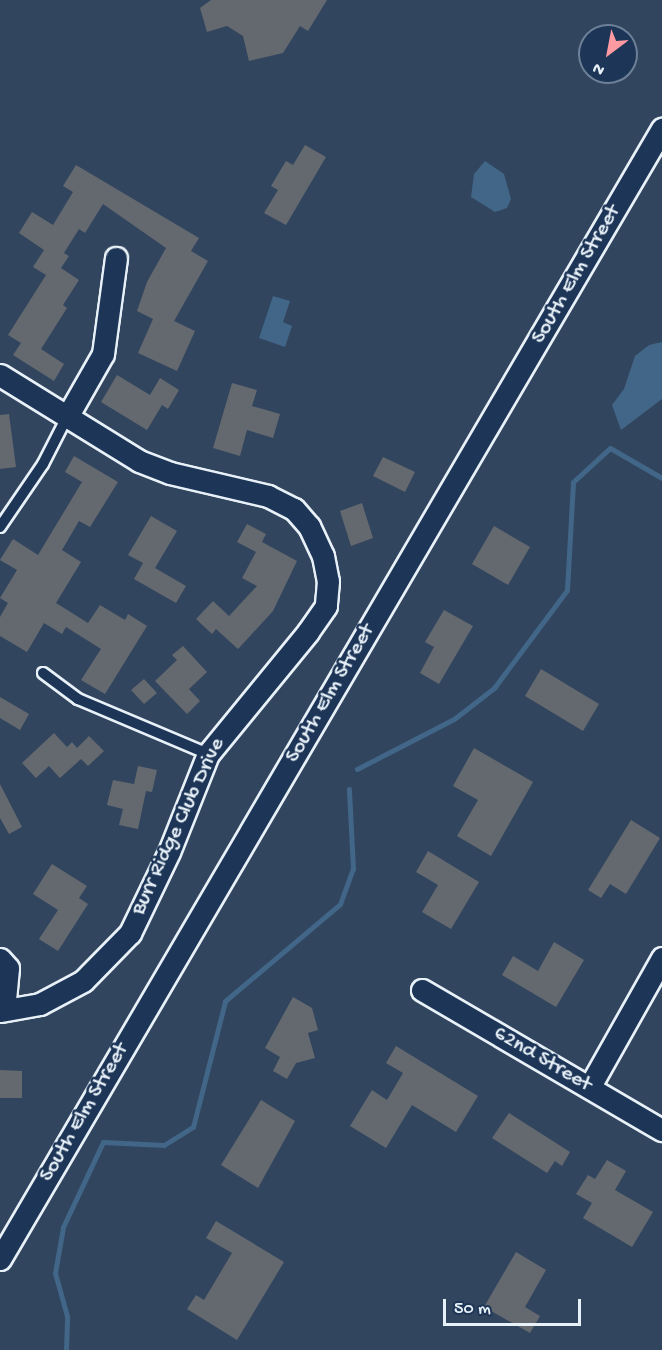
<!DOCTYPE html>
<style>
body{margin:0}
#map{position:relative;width:662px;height:1350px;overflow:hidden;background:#32455e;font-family:"Gochi Hand",sans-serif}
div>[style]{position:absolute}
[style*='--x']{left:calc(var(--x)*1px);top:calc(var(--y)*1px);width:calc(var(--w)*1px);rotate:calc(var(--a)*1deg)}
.water>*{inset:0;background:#416688}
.stream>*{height:5px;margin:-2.5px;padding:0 2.5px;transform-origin:2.5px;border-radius:2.5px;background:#416688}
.building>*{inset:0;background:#64696f}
.roads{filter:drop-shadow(2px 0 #e8f1f8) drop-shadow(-2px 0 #e8f1f8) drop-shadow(0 2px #e8f1f8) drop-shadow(0 -2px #e8f1f8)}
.lane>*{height:10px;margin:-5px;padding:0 5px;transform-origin:5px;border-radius:5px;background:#1d3557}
.street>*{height:21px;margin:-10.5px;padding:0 10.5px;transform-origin:10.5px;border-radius:10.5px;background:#1d3557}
span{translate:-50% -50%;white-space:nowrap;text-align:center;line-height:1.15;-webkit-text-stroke:5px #1d3557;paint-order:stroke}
.street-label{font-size:22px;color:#e8f1f8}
.north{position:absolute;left:578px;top:24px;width:60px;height:60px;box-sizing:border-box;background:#1d3557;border:2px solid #6e8097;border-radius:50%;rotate:212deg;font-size:16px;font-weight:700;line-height:24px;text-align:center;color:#e8f1f8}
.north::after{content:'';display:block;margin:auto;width:21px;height:27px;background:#ff9aa2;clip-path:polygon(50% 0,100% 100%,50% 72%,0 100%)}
.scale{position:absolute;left:443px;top:1299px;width:138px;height:27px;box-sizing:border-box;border:3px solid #e8f1f8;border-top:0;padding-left:8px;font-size:18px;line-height:21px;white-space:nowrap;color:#e8f1f8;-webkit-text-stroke:4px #1d3557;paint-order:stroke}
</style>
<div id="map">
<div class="water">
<div style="clip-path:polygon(485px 161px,504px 174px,511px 199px,507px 208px,495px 212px,471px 197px,474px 174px)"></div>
<div style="clip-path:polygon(273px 296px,290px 301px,283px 322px,292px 326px,285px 347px,259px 338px)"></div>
<div style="clip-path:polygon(662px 342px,662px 399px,621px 430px,612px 405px,624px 389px,635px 356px,649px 345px)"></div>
</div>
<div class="stream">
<div style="--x:357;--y:769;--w:109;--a:-27.3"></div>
<div style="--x:454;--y:719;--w:51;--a:-37.8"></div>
<div style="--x:494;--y:688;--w:122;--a:-53.3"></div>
<div style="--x:567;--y:590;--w:108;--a:-86.8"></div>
<div style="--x:573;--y:482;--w:50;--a:-42.6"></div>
<div style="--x:610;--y:448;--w:60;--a:30"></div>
<div style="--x:66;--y:1350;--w:34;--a:-88"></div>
<div style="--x:67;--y:1316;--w:45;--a:-105.6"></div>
<div style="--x:55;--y:1273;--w:47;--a:-80.1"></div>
<div style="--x:63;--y:1227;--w:94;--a:-64.8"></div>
<div style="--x:103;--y:1142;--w:61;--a:2.8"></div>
<div style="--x:164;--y:1145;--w:34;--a:-32"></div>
<div style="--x:193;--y:1127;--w:130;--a:-75.7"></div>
<div style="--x:225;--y:1001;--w:150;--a:-40.1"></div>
<div style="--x:340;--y:904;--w:37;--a:-70"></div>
<div style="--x:353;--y:869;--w:80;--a:-92.9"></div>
</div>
<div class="building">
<div style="clip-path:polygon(211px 0,327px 0,308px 31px,300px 26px,283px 53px,249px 61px,243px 36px,227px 26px,207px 32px,200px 8px)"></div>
<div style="clip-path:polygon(305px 145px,326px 157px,286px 225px,264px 213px,278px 190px,271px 186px,286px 161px,293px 165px)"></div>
<div style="clip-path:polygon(76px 165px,199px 238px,191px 251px,208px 261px,174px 321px,195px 331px,177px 371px,138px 353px,153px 319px,137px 311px,147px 282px,166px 248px,103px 204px,85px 233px,79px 229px,64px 253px,69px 256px,61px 268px,79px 280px,63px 305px,67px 308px,41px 349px,64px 364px,54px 381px,13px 355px,21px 343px,8px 335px,46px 275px,33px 267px,44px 250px,19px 233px,32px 212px,53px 225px,73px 192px,63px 186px)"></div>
<div style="clip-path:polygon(117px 375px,150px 395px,160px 378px,179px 390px,168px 409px,162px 405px,147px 430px,101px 402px)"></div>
<div style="clip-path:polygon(232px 383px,257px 390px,252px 406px,280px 414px,273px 438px,247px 430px,240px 456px,213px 448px)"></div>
<div style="clip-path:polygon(9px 414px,16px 467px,0 469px,0 415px)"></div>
<div style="clip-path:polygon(74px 456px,118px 482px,90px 527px,79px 521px,62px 550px,81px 562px,56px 603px,88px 623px,100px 605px,125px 620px,128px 614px,147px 626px,105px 694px,81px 680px,101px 649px,66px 627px,62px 634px,44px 623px,27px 652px,0 636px,0 617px,8px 603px,0 598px,17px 570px,0 560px,13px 539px,38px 555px,82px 482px,65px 472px)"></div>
<div style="clip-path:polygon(383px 457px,415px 472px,405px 492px,373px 476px)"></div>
<div style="clip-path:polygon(362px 503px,373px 538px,351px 546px,340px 511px)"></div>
<div style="clip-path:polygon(151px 516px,177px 531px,155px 568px,186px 586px,176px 603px,134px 579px,143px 563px,128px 555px)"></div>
<div style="clip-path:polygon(247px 524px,266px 534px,262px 542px,297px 561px,273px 611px,238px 649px,216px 629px,212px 634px,196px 619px,213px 601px,229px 616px,257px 586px,242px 578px,256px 552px,237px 542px)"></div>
<div style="clip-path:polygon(494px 526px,530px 547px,508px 585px,472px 564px)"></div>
<div style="clip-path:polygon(444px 610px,473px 626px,439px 684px,420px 673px,434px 647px,425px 642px)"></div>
<div style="clip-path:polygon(183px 646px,207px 672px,189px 689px,200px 701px,187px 714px,155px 681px,177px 660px,172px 655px)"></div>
<div style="clip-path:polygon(541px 669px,599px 704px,583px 731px,525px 696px)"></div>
<div style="clip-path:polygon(144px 679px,157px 693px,144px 704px,131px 690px)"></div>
<div style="clip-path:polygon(0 697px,29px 714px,20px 730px,0 718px)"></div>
<div style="clip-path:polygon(54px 733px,67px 747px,72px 742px,77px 748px,89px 736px,104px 751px,88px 766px,81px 759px,60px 778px,49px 766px,36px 778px,22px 763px)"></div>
<div style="clip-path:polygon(474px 748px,533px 782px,491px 856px,457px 836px,478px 800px,453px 786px)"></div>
<div style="clip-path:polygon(138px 766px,157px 770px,152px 792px,146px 791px,138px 829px,119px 825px,123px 809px,107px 805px,113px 780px,134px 784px)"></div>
<div style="clip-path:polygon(0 784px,22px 827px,9px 834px,0 818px)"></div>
<div style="clip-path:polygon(631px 820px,660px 838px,626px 894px,610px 884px,601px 898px,588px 890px)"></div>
<div style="clip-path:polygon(428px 851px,479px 882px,451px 929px,422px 912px,438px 885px,416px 872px)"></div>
<div style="clip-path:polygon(52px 864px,87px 886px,79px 898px,88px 904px,58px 951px,39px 939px,58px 910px,33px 894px)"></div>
<div style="clip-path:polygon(554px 942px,584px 960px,556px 1007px,502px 975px,513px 956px,538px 971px)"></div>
<div style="clip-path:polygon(293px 997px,312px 1008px,318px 1030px,308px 1033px,315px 1058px,296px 1063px,287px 1079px,273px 1071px,280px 1057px,265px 1048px)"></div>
<div style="clip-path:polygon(396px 1046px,478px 1096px,456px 1132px,412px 1105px,386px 1148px,350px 1126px,372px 1090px,387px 1100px,403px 1073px,386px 1063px)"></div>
<div style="clip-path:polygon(0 1070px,22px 1071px,22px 1098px,0 1098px)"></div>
<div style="clip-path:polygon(261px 1100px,295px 1121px,258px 1188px,221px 1165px)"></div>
<div style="clip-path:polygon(509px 1113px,570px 1152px,562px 1166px,555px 1161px,547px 1173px,492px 1138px)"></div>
<div style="clip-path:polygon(607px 1160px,626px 1171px,615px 1190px,653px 1212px,632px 1247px,583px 1218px,592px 1203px,576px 1194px,588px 1175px,595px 1179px)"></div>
<div style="clip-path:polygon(216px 1221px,284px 1262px,237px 1340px,187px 1309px,196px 1295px,204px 1300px,232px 1253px,206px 1238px)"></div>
<div style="clip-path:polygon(516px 1252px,546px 1270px,525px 1307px,540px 1316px,530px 1333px,484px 1307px)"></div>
</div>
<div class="roads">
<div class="lane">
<div style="--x:0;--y:527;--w:76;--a:-55.7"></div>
<div style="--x:43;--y:464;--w:53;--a:-62.9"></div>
<div style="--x:43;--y:673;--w:44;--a:36.6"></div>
<div style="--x:78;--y:699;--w:141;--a:22.9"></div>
</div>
<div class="street">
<div style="--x:0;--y:375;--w:163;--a:31.7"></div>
<div style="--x:139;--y:461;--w:33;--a:21"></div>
<div style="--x:170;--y:473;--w:101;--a:13.2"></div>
<div style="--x:268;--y:496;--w:29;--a:27"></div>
<div style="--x:294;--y:509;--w:23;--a:49"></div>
<div style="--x:309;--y:526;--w:33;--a:65"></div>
<div style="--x:323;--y:556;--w:25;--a:79"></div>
<div style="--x:328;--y:581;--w:25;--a:95"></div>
<div style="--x:326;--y:606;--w:32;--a:125"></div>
<div style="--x:308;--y:632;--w:158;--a:129.3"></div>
<div style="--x:208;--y:754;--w:105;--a:111.7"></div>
<div style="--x:169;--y:852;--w:90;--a:115.7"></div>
<div style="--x:130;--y:933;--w:67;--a:134.4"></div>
<div style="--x:83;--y:981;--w:49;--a:151.9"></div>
<div style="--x:40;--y:1004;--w:41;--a:170.1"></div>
<div style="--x:67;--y:417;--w:73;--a:-60.3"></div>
<div style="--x:103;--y:354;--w:97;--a:-82.3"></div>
<div style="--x:0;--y:959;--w:12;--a:48"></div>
<div style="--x:8;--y:968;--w:42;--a:95.4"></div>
<div style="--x:422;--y:990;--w:278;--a:30.3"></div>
<div style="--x:590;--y:1086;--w:147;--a:-60.6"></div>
<div style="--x:0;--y:1259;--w:1310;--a:-59.64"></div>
</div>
</div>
<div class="street-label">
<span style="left:577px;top:275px;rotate:-60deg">South Elm Street</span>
<span style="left:331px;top:694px;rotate:-60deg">South Elm Street</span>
<span style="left:179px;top:827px;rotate:-65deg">Burr Ridge Club Drive</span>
<span style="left:542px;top:1060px;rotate:30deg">62nd Street</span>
<span style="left:85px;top:1113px;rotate:-60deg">South Elm Street</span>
</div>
<div class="north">N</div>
<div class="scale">50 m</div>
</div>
